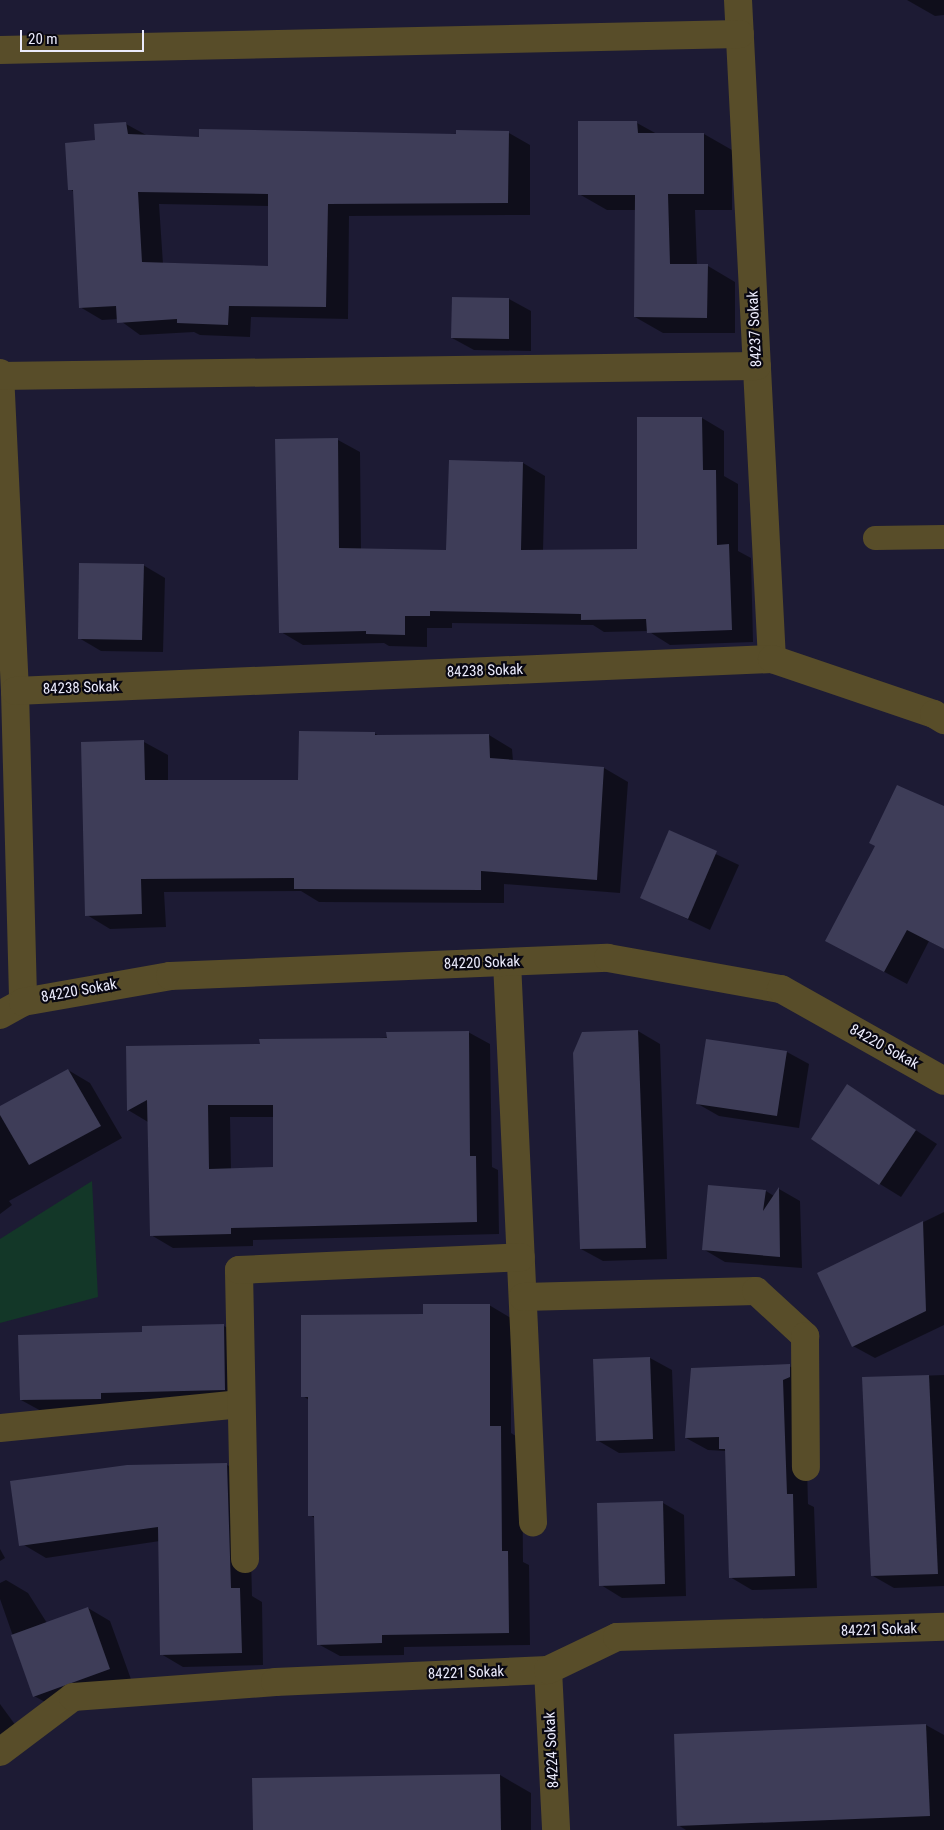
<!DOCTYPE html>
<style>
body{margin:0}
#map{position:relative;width:944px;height:1830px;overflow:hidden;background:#1d1b34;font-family:"Roboto Condensed",sans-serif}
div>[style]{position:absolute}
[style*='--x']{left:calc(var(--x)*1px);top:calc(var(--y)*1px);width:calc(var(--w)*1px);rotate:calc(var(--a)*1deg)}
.green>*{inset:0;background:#133728}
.shadow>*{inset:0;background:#0007}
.building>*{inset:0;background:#3e3d58}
.service>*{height:24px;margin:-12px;padding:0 12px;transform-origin:12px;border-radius:12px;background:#584d29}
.minor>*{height:28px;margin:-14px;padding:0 14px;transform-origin:14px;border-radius:14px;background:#584d29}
span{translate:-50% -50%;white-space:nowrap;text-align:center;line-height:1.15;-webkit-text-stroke:4.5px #080712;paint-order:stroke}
.street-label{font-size:15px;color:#ebebfc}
.scale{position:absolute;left:20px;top:30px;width:124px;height:22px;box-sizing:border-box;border:2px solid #ebebfc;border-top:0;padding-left:6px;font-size:15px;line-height:18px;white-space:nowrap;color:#ebebfc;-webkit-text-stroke:4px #080712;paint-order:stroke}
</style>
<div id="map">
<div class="green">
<div style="clip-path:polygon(92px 1181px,98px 1297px,0 1323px,0 1239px)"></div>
</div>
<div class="shadow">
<div style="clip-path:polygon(907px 0,944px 0,944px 15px,935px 16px)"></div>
<div style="clip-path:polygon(637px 123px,657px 134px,704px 134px,732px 150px,732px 210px,695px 210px,697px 265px,708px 266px,735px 282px,735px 333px,663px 333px,635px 317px,636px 210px,607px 210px,579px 194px)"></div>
<div style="clip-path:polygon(evenodd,126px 124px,148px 136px,200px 138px,509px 133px,530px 145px,530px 215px,349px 216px,348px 319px,251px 317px,250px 337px,200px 335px,194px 332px,140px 335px,118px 319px,102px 320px,80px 307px,74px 192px,70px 189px,96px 142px,126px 124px,159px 204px,269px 206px,269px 268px,163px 264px,159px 204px)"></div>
<div style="clip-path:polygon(509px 299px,531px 311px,531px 351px,474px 350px,452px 338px)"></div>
<div style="clip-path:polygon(702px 418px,724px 431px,724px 476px,738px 484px,738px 551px,751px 558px,753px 642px,670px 645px,648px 631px,604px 632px,593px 625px,452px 623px,452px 628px,427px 628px,427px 647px,389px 646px,384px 643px,303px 645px,281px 632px,277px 440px,338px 440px,360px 452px,361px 549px,447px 551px,523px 463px,545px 476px,543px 551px,638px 550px)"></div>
<div style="clip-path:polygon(143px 565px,165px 578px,163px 652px,101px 651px,79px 638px)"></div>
<div style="clip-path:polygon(374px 733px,381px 737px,489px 735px,512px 749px,513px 761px,604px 768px,628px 782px,620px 893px,504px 884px,504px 903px,319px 902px,301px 891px,164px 892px,166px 927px,110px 929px,87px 915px,144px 742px,168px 755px,168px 781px,299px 782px)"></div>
<div style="clip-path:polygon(944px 808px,944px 949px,929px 941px,907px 984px,849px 953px)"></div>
<div style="clip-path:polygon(669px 832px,739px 865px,710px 930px,641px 897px)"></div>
<div style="clip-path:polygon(638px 1031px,660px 1044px,667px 1259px,603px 1261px,581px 1249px)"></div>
<div style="clip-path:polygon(evenodd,468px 1032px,490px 1044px,492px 1167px,498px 1170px,499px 1234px,253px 1240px,253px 1246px,173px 1248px,151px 1235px,148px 1122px,128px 1110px,127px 1048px,261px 1046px,468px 1032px,230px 1117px,274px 1117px,275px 1169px,231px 1170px,230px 1117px)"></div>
<div style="clip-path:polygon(707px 1041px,787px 1052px,809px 1064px,799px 1128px,719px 1116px,698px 1104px)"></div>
<div style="clip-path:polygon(68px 1070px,90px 1083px,122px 1138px,9px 1201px,12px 1205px,0 1214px,0 1108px)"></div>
<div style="clip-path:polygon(848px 1086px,937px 1144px,901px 1197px,880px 1184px)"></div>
<div style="clip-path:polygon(779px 1189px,800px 1201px,802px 1268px,725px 1262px,703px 1249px,766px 1191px,774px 1196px)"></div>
<div style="clip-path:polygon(944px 1212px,944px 1325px,875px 1358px,853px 1346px,819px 1273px)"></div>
<div style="clip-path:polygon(489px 1305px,511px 1318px,511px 1433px,522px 1440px,523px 1562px,529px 1565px,530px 1645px,404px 1647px,404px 1655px,340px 1656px,318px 1644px,316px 1519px,310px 1515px,309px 1400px,303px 1396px,425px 1315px)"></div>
<div style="clip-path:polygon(224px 1326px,246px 1338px,247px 1402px,43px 1412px,21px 1400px,144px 1333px)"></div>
<div style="clip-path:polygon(650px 1358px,672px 1370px,675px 1451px,619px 1453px,597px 1440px)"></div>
<div style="clip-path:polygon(789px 1366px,811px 1378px,805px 1392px,808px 1504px,814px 1507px,817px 1588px,752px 1590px,730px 1577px,726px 1451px,708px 1450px,686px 1438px)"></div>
<div style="clip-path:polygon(944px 1375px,944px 1586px,894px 1588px,873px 1576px,864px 1378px)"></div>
<div style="clip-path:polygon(227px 1465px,249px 1477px,252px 1596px,262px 1602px,263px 1665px,183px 1667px,161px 1654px,160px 1541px,46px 1558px,24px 1545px,128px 1466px)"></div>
<div style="clip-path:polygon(663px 1503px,684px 1515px,686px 1596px,622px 1598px,601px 1585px)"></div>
<div style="clip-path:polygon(0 1549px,5px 1558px,0 1561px)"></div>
<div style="clip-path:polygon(6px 1580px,28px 1593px,47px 1623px,88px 1608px,110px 1621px,132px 1682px,56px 1708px,34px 1696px,0 1599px,0 1583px)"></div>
<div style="clip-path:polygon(0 1704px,19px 1730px,0 1744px)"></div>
<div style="clip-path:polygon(926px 1725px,944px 1735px,944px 1830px,686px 1830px,678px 1825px,675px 1735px)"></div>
<div style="clip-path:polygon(500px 1775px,531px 1793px,531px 1830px,254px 1830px)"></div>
</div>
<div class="building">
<div style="clip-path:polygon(578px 121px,637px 121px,638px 133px,704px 133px,704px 194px,668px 194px,670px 264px,708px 264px,707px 318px,634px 317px,635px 195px,578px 195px)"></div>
<div style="clip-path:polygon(evenodd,126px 122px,128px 134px,199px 137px,199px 129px,456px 134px,456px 130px,509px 131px,508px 203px,328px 204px,326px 307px,229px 306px,228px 325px,177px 323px,177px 319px,117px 323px,116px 306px,79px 308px,73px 190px,68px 190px,65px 143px,95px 140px,94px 124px,126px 122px,138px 192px,268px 194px,268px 266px,142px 262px,138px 192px)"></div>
<div style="clip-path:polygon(452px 297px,509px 298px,509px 339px,451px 338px)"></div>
<div style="clip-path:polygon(637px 417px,702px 417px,703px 470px,716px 470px,717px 545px,729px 544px,732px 630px,647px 633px,646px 619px,581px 620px,581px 614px,430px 611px,430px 616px,405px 616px,405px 635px,366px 634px,366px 631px,279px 633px,275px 439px,338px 438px,339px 548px,446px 550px,449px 460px,523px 462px,521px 550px,637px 549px)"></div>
<div style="clip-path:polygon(79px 563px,144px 564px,142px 640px,78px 639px)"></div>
<div style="clip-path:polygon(299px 731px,375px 732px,375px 735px,489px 734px,490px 758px,604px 767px,597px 880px,481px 871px,481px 890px,294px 889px,294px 878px,141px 879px,142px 914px,85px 916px,81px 742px,144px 740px,145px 780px,298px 780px)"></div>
<div style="clip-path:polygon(897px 785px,944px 806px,944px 949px,907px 930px,884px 972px,825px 941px,875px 846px,869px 843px)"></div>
<div style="clip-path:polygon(669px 830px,717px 851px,688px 919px,640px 898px)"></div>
<div style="clip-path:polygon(638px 1030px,646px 1248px,580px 1249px,573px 1053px,582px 1032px)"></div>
<div style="clip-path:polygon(evenodd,469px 1031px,470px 1156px,476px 1156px,477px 1222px,231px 1228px,231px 1234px,150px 1236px,147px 1100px,127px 1111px,126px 1046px,260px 1044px,259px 1039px,387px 1038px,386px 1032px,469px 1031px,208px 1105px,273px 1105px,273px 1167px,209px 1169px,208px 1105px)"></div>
<div style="clip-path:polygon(706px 1039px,787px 1051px,777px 1116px,696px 1104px)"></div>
<div style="clip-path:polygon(68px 1069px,101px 1126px,29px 1165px,0 1115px,0 1106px)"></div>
<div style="clip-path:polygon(847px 1084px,916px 1130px,879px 1185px,811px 1139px)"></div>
<div style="clip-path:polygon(708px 1185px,766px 1190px,763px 1211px,779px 1187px,780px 1257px,702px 1250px)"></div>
<div style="clip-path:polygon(923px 1221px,926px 1311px,852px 1347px,817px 1273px)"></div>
<div style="clip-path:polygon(423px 1304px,490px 1304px,490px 1426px,501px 1426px,502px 1551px,508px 1551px,509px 1633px,382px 1635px,382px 1643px,317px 1645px,314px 1516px,308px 1516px,308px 1397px,301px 1397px,301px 1315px,423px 1314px)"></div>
<div style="clip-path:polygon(224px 1324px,225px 1390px,101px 1393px,101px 1399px,20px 1400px,18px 1335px,142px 1332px,142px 1326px)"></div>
<div style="clip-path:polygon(650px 1357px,653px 1439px,596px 1441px,593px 1359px)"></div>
<div style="clip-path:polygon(790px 1364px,790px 1377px,783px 1380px,787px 1494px,793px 1494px,795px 1576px,729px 1578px,725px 1449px,719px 1449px,719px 1437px,685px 1438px,691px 1368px)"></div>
<div style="clip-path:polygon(929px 1375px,938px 1574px,871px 1576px,862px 1377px)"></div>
<div style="clip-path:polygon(227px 1463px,231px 1588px,240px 1588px,242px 1653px,160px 1655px,158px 1527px,19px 1546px,10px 1481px,127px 1465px)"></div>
<div style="clip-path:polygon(663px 1501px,665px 1584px,599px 1586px,597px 1503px)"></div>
<div style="clip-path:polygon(88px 1607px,110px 1669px,33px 1697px,11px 1635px)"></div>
<div style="clip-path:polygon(926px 1724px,930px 1816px,677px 1826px,674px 1734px)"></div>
<div style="clip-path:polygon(500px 1774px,501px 1830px,253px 1830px,252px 1778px)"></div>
</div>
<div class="service">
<div style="--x:875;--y:538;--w:69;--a:-0.8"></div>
</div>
<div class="minor">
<div style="--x:738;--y:0;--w:660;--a:87.05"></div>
<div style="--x:0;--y:50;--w:740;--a:-1.24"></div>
<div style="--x:0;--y:373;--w:318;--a:87.3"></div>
<div style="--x:15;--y:691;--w:311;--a:88.5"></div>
<div style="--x:0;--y:376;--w:757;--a:-0.76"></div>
<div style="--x:15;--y:691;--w:758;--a:-2.42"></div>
<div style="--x:772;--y:659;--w:171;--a:18.8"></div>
<div style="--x:934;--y:714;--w:12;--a:31"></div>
<div style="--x:507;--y:962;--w:561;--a:87.34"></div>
<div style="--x:0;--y:1015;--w:26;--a:-29"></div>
<div style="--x:23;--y:1002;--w:149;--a:-10"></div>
<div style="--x:170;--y:976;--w:438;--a:-2.4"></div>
<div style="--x:608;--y:958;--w:176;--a:10.2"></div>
<div style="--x:781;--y:989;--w:187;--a:29.4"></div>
<div style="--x:523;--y:1297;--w:233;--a:-1.5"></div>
<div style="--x:756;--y:1291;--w:67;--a:42.6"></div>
<div style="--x:805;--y:1336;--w:131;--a:89.6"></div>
<div style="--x:0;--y:1428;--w:242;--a:-5.7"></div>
<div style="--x:245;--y:1559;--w:289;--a:-91.2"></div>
<div style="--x:239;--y:1270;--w:282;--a:-2.6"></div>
<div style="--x:548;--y:1670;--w:160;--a:87.1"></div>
<div style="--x:0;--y:1752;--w:91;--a:-37"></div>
<div style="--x:73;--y:1697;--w:203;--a:-4.2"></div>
<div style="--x:275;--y:1682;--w:273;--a:-2.5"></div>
<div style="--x:548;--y:1670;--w:76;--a:-25.6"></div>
<div style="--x:617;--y:1637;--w:327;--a:-1.8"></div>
</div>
<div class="street-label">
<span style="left:755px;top:329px;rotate:-93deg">84237 Sokak</span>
<span style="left:485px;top:671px;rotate:-2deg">84238 Sokak</span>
<span style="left:81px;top:688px;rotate:-2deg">84238 Sokak</span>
<span style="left:482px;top:963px;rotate:-2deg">84220 Sokak</span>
<span style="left:79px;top:991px;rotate:-10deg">84220 Sokak</span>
<span style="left:884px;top:1047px;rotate:29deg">84220 Sokak</span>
<span style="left:879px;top:1630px;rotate:-2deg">84221 Sokak</span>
<span style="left:466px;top:1673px;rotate:-2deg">84221 Sokak</span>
<span style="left:552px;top:1750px;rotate:-93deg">84224 Sokak</span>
</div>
<div class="scale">20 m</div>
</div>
